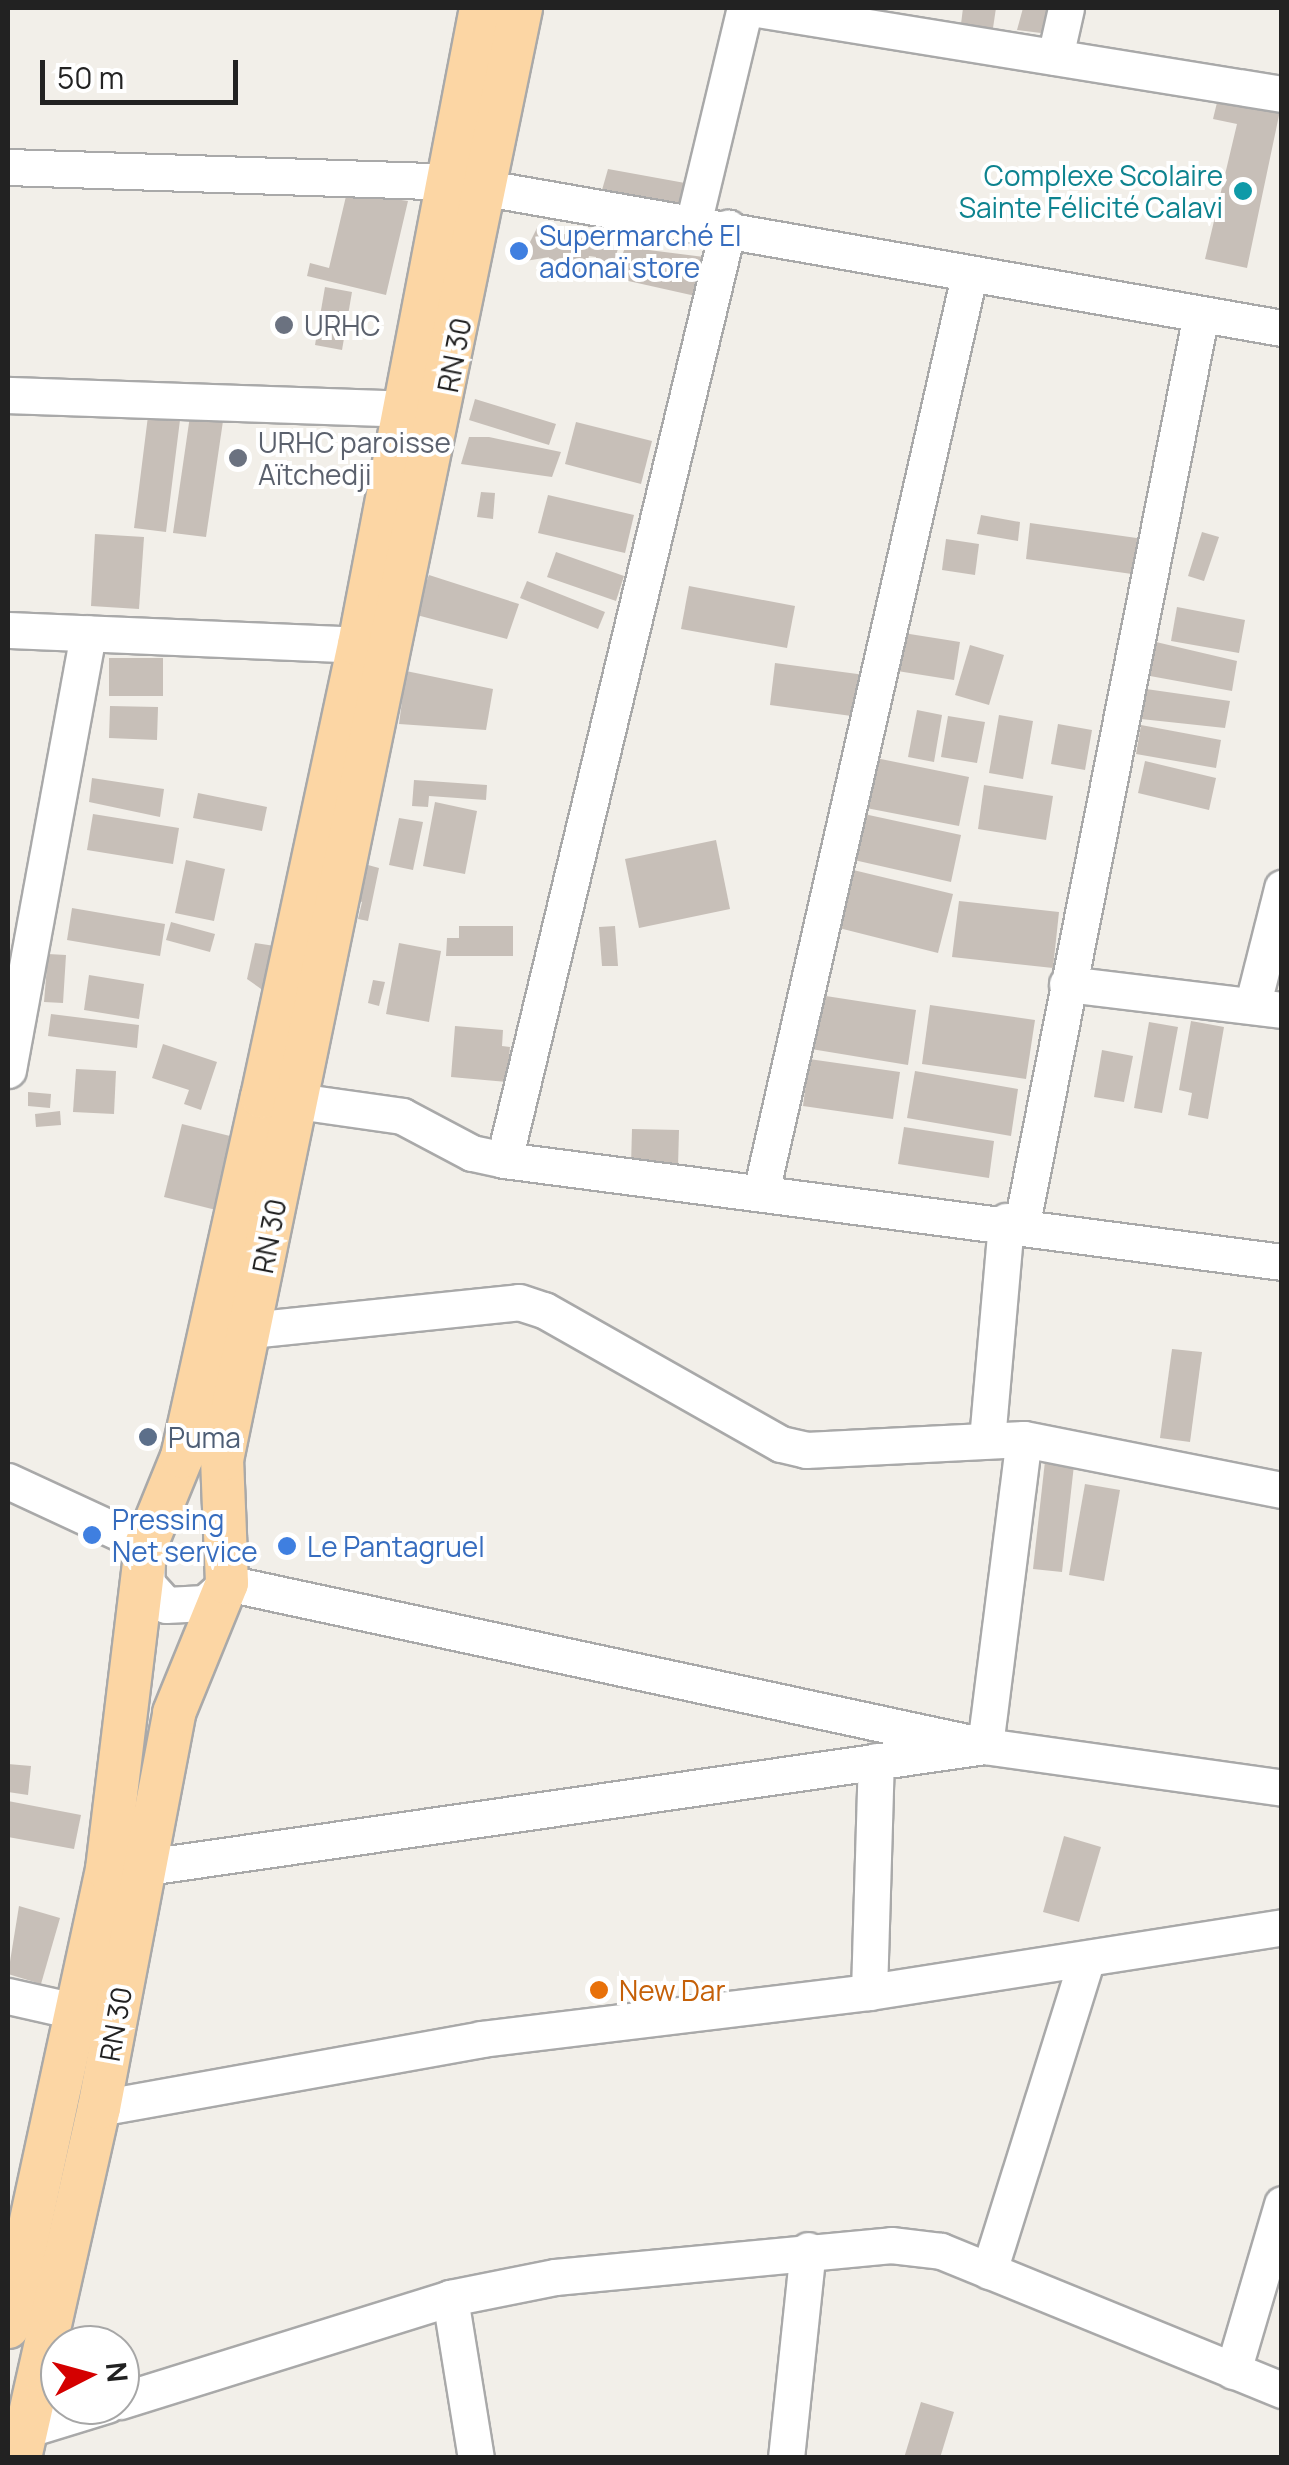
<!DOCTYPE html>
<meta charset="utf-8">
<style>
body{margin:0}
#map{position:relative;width:1289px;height:2465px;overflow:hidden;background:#f2efe9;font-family:Manrope,sans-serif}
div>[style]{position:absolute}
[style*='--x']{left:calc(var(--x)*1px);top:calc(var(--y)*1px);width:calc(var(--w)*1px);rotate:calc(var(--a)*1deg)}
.building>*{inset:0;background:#c7bfb8}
.roads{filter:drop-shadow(2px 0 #a9a9a9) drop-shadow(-2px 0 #a9a9a9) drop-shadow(0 2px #a9a9a9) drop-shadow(0 -2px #a9a9a9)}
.minor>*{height:35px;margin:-17.5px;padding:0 17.5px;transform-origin:17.5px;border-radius:17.5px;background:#fff}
.major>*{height:42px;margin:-21px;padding:0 21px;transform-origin:21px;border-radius:21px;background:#fcd6a4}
.dots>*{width:28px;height:28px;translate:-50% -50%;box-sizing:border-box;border:5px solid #fff;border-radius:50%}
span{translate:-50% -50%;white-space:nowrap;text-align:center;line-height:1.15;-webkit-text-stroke:8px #fff;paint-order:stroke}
.culture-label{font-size:28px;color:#0d838f}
.right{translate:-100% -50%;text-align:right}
.shop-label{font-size:28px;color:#366cbe}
.left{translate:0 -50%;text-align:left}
.worship-label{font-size:28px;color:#5b616d}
.street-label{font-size:28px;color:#222}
.service-label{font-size:28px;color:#4e5e75}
.food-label{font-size:28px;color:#c56008}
.frame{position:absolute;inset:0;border:10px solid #222;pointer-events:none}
.north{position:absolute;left:40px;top:2325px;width:100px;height:100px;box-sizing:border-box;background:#fff;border:2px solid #a7a7a7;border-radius:50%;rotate:84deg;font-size:28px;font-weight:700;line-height:40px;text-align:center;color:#222}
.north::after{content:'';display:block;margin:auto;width:35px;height:45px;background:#d40000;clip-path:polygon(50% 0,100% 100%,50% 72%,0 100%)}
.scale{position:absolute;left:40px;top:60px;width:198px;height:45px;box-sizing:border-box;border:5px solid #222;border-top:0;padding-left:12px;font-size:30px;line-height:35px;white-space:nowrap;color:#222;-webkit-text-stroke:8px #fff;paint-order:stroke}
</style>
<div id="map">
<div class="building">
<div style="clip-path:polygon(963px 8px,996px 8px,993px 28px,961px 24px)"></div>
<div style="clip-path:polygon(1023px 8px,1055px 8px,1049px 34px,1017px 30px)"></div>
<div style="clip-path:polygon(1221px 86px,1282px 101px,1247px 268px,1205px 259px,1237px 124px,1213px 119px)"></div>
<div style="clip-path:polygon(608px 169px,685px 183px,678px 206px,602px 190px)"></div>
<div style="clip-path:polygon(347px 192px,408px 201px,386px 295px,307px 276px,310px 263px,329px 268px)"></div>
<div style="clip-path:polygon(537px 228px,619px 246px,609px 276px,597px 273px,596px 257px,589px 256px,584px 275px,547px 267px,549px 257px,520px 262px)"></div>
<div style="clip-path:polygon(625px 247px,704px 257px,700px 297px,615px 278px)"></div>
<div style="clip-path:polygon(325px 287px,352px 292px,342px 350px,315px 345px)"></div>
<div style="clip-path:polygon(475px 399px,556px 424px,549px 445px,469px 420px)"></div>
<div style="clip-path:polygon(148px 416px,180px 420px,166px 532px,134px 528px)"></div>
<div style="clip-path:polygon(190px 416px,223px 421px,206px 537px,173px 533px)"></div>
<div style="clip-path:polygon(576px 422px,652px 441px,641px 484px,565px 464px)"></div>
<div style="clip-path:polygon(469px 437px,489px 437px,561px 452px,552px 477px,461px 464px)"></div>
<div style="clip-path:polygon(481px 492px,495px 493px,493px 519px,477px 517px)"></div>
<div style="clip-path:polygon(548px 495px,634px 515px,625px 553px,538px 533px)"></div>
<div style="clip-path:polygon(981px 515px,1020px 522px,1018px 541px,977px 534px)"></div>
<div style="clip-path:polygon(1030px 523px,1144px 539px,1139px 575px,1026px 559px)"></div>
<div style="clip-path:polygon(1202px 532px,1219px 537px,1204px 581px,1188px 576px)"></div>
<div style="clip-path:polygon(95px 534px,144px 537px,139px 609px,91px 606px)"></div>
<div style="clip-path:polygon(946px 539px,979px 544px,975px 575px,942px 570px)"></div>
<div style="clip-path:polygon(556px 552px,624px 576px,616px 601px,547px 577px)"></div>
<div style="clip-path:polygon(429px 575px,519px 604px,507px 639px,413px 614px)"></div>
<div style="clip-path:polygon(527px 581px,605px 612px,598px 629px,520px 598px)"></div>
<div style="clip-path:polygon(689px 586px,795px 606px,787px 648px,681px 629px)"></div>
<div style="clip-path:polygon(1177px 607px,1245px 620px,1239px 653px,1171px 641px)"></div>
<div style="clip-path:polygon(897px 632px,960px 642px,954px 680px,891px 670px)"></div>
<div style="clip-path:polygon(1156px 642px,1237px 661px,1232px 691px,1150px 676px)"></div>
<div style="clip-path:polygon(970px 645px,1004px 655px,989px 705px,955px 695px)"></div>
<div style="clip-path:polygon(109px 658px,163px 658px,163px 696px,109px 696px)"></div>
<div style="clip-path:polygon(775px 663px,865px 675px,859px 717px,770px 705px)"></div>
<div style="clip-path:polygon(406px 671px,493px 689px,486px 730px,399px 724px)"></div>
<div style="clip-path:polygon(1146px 689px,1230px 701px,1225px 728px,1141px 719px)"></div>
<div style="clip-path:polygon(110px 706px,158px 707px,157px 740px,109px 738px)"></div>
<div style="clip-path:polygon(917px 710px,942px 715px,934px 762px,908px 757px)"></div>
<div style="clip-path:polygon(999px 715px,1033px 721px,1023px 779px,989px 773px)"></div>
<div style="clip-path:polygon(948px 716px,985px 722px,977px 763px,941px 757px)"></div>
<div style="clip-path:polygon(1058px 724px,1092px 730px,1085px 770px,1051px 764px)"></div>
<div style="clip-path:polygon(1141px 725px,1221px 740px,1216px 768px,1136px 754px)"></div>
<div style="clip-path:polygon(871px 757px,969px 777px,959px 826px,861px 807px)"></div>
<div style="clip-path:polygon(1145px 761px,1216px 778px,1209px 810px,1138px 793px)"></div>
<div style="clip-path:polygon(92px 778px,164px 789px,160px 817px,89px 802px)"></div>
<div style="clip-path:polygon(414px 780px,487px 785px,486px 800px,429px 796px,428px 807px,412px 806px)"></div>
<div style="clip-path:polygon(984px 785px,1053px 796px,1046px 840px,978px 829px)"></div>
<div style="clip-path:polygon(198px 793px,267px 807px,262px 831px,193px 818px)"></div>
<div style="clip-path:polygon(435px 802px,477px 811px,465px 874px,423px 866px)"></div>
<div style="clip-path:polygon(93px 814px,179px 828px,173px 864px,87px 850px)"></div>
<div style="clip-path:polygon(864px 814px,961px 835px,951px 882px,854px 860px)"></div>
<div style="clip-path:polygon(399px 818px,423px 822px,413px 870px,389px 865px)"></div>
<div style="clip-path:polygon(716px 840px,730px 909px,639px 928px,625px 859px)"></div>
<div style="clip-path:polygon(186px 860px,225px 869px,214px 921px,175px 913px)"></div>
<div style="clip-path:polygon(368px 865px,379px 868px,368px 921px,358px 919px,362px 902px,352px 899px)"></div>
<div style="clip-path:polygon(849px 869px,953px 894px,938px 953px,835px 927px)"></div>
<div style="clip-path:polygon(959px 901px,1059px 912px,1053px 968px,952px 957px)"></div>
<div style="clip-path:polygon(72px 908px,165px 924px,160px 956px,67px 940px)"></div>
<div style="clip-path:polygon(171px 922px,215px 934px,210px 952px,166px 940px)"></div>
<div style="clip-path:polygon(459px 926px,513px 926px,513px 956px,446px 956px,447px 938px,459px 938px)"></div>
<div style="clip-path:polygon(615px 926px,618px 966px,602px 966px,599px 927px)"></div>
<div style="clip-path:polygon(255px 943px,275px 946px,264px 991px,247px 979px)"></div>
<div style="clip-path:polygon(399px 943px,441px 951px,429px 1022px,386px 1014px)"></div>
<div style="clip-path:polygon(48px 954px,66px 955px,63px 1003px,44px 1002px)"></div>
<div style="clip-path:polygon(89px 975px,144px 984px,139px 1019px,84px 1010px)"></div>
<div style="clip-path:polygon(373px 980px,385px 982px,379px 1006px,368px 1003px)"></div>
<div style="clip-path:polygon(813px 994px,916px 1010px,908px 1065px,805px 1048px)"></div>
<div style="clip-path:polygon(930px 1005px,1035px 1020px,1026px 1079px,922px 1064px)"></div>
<div style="clip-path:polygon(51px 1014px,139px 1025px,137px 1048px,48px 1036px)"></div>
<div style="clip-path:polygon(1191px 1021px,1224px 1027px,1208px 1119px,1188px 1115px,1192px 1093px,1179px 1090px)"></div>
<div style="clip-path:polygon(1149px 1022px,1178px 1027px,1162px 1113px,1134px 1108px)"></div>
<div style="clip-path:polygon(455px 1026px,503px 1030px,502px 1046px,510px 1047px,507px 1082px,451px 1077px)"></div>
<div style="clip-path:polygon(163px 1044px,217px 1062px,201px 1110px,184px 1104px,189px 1090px,152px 1078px)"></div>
<div style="clip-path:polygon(1102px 1050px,1133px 1056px,1124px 1102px,1094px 1097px)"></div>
<div style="clip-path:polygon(809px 1059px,900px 1072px,893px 1119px,803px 1106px)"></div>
<div style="clip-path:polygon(76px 1069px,116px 1071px,114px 1114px,73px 1112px)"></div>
<div style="clip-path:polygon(915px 1071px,1018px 1089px,1011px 1136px,907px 1118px)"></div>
<div style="clip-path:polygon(28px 1092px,51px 1094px,50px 1108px,28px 1106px)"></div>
<div style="clip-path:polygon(60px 1111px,61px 1125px,36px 1127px,35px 1114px)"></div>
<div style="clip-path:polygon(182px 1124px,234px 1137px,216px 1210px,164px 1197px)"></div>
<div style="clip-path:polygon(904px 1127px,994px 1141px,989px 1178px,898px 1164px)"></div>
<div style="clip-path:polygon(632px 1129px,679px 1130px,678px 1167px,631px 1166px)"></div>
<div style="clip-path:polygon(1172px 1349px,1202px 1352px,1190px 1442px,1160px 1438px)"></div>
<div style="clip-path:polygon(1045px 1461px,1074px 1465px,1062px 1572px,1033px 1569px)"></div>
<div style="clip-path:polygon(1085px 1484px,1120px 1490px,1104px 1581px,1069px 1575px)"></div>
<div style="clip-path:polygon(8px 1764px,31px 1766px,28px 1795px,8px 1792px)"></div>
<div style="clip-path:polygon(8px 1801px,81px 1815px,74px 1849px,8px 1837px)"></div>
<div style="clip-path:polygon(1064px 1836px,1101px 1847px,1079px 1922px,1043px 1912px)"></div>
<div style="clip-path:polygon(19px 1906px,60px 1918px,41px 1984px,8px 1974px)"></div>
<div style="clip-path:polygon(921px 2402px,954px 2412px,940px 2458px,904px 2458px)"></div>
</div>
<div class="roads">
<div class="minor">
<div style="--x:751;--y:8;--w:538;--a:9.2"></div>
<div style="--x:1055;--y:57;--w:50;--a:-77.3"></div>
<div style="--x:8;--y:167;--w:444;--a:1.9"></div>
<div style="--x:452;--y:182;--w:843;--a:9.98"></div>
<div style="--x:693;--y:224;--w:222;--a:-76.5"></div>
<div style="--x:8;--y:395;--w:394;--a:2"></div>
<div style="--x:8;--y:630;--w:351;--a:2.4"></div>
<div style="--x:1067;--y:984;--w:217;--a:6.9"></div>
<div style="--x:1253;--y:1003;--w:119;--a:-75.8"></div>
<div style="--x:8;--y:1070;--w:444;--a:-79.6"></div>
<div style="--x:297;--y:1101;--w:106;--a:8.1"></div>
<div style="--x:402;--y:1116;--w:79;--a:27.9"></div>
<div style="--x:472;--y:1153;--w:33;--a:12"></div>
<div style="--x:504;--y:1160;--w:785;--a:7.47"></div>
<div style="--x:504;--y:1160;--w:959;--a:-76.49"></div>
<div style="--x:761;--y:1192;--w:939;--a:-77.21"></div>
<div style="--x:1022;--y:1223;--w:926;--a:-78.86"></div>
<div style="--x:250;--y:1330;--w:270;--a:-5.9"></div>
<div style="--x:519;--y:1302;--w:26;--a:18"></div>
<div style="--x:544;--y:1310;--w:272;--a:29.5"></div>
<div style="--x:781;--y:1444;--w:26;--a:13"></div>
<div style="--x:806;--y:1450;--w:218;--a:-2.9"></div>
<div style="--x:1024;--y:1439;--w:263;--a:11.2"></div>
<div style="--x:987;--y:1440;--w:220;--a:-85"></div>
<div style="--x:8;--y:1481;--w:152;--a:24.9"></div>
<div style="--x:146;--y:1545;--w:39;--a:89"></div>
<div style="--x:147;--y:1584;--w:28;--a:48"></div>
<div style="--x:166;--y:1605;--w:39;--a:-3"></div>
<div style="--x:205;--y:1603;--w:30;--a:-42"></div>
<div style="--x:227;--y:1583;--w:775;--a:12.14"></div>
<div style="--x:985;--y:1746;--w:300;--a:8"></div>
<div style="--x:140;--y:1868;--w:854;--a:-8.22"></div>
<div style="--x:985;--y:1746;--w:309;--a:-82.8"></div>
<div style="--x:869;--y:1992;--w:231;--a:-88.3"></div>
<div style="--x:8;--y:1996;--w:73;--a:12.7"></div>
<div style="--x:99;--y:2108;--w:388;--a:-10.2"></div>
<div style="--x:481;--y:2039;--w:391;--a:-6.9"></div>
<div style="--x:869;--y:1992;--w:418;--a:-8.9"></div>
<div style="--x:989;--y:2271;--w:327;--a:-72.6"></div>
<div style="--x:450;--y:2298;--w:162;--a:80.8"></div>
<div style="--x:1233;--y:2371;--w:174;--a:-73.6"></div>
<div style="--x:120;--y:2401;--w:346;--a:-17.3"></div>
<div style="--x:450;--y:2298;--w:107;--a:-11.3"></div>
<div style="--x:555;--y:2277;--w:338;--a:-5.4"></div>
<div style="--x:891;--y:2245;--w:50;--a:6.8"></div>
<div style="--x:941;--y:2251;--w:368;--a:22.2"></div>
<div style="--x:25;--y:2430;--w:86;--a:-17"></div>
<div style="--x:786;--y:2458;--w:209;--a:-84"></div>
</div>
<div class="major">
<div style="--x:8;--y:2327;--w:469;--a:-77.8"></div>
<div style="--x:107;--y:1869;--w:326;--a:-83.1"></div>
<div style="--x:146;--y:1545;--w:95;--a:-67.8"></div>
<div style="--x:182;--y:1457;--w:369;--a:-77.5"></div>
<div style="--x:262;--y:1097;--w:462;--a:-77.9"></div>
<div style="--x:359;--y:645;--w:649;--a:-79.16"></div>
<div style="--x:20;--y:2458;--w:359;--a:-77.3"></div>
<div style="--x:99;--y:2108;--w:402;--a:-79.2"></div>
<div style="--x:174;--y:1713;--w:140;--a:-67.8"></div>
<div style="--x:227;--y:1583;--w:123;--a:-92.3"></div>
<div style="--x:222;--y:1460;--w:1482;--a:-78.36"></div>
</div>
</div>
<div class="dots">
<div style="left:1243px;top:191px;background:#0f9aa8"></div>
<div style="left:519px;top:251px;background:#3f7fe0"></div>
<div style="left:284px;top:325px;background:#6b7280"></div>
<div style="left:238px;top:458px;background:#6b7280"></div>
<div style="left:148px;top:1437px;background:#5c6f8a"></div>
<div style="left:92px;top:1535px;background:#3f7fe0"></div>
<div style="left:287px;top:1546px;background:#3f7fe0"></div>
<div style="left:599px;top:1990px;background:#e8710a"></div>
</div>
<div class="culture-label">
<span class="right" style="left:1223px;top:191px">Complexe Scolaire<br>Sainte Félicité Calavi</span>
</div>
<div class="shop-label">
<span class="left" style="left:539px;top:251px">Supermarché El<br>adonaï store</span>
<span class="left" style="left:112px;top:1535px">Pressing<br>Net service</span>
<span class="left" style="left:307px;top:1546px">Le Pantagruel</span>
</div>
<div class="worship-label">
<span class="left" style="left:304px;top:325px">URHC</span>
<span class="left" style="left:258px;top:458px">URHC paroisse<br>Aïtchedji</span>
</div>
<div class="street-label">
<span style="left:454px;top:355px;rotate:-79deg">RN 30</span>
<span style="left:269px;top:1236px;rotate:-79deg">RN 30</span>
<span style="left:115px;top:2024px;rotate:-80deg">RN 30</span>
</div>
<div class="service-label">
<span class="left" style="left:168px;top:1437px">Puma</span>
</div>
<div class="food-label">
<span class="left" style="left:619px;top:1990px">New Dar</span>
</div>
<div class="frame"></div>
<div class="north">N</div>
<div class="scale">50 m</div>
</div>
